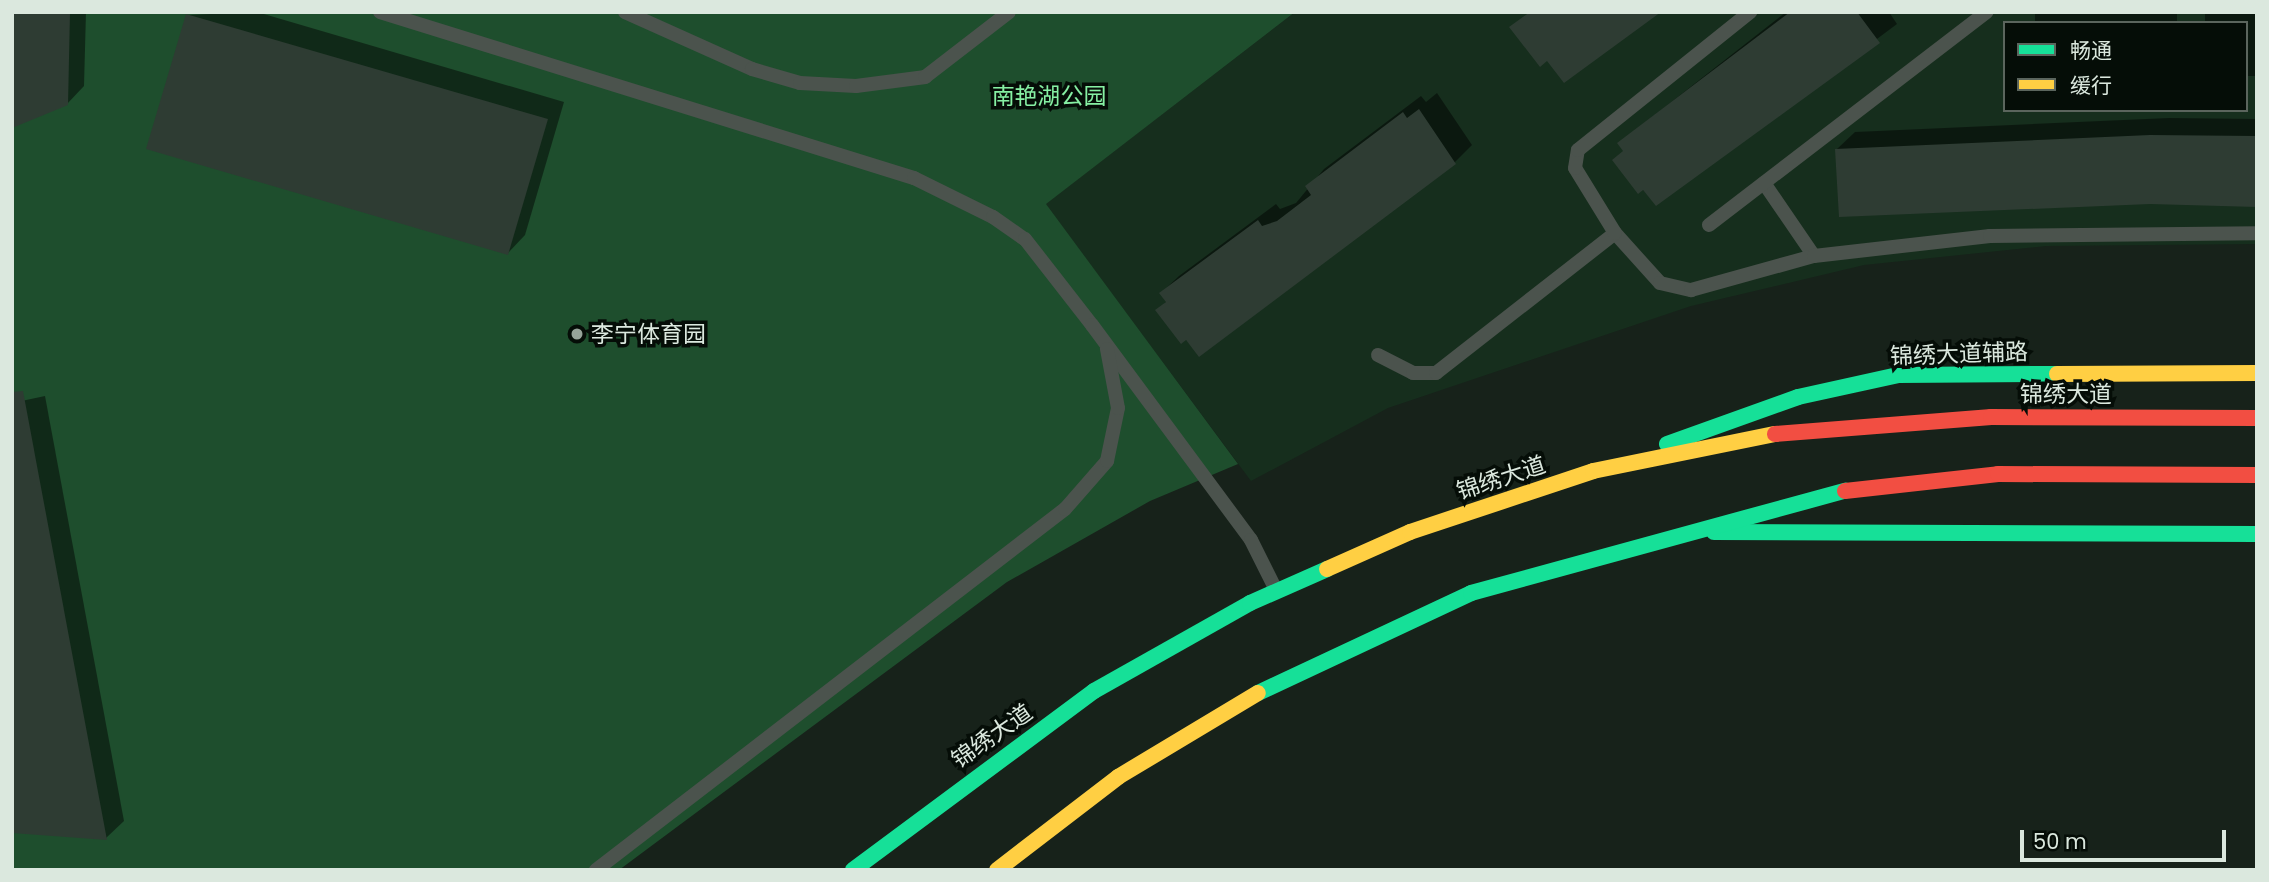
<!DOCTYPE html>
<meta charset="utf-8">
<style>
body{margin:0}
#map{position:relative;width:2269px;height:882px;overflow:hidden;background:#17221a;font-family:Poppins,"Noto Sans SC",sans-serif}
div>[style]{position:absolute}
[style*='--x']{left:calc(var(--x)*1px);top:calc(var(--y)*1px);width:calc(var(--w)*1px);rotate:calc(var(--a)*1deg)}
.built>*{inset:0;background:#162e1d}
.green>*{inset:0;background:#1e4e2d}
.shadow>*{inset:0;background:#0007}
.building>*{inset:0;background:#2e3c33}
.lane>*{height:14px;margin:-7px;padding:0 7px;transform-origin:7px;border-radius:7px;background:#4b534d}
.fast>*{height:16px;margin:-8px;padding:0 8px;transform-origin:8px;border-radius:8px;background:#16e098}
.slow>*{height:16px;margin:-8px;padding:0 8px;transform-origin:8px;border-radius:8px;background:#ffcf43}
.jam>*{height:16px;margin:-8px;padding:0 8px;transform-origin:8px;border-radius:8px;background:#f24e42}
.dots>*{width:19px;height:19px;translate:-50% -50%;box-sizing:border-box;border:4px solid #050d07;border-radius:50%}
span{translate:-50% -50%;white-space:nowrap;text-align:center;line-height:1.15;-webkit-text-stroke:7px #050d07;paint-order:stroke}
.park-label{font-size:23px;color:#86f0a3}
.poi-label{font-size:23px;color:#dbe8de}
.left{translate:0 -50%;text-align:left}
.street-label{font-size:23px;color:#dbe8de}
.frame{position:absolute;inset:0;border:14px solid #dbe8de;pointer-events:none}
.legend{position:absolute;left:2003px;top:21px;width:245px;height:91px;box-sizing:border-box;background:#050d07;border:2px solid #5b655d;margin:0;padding:9px 12px;list-style:none;font-size:21px;color:#dbe8de}
.legend li{display:flex;align-items:center;gap:14px;height:35px}
.legend b{width:35px;border:2px solid #5b655d}
.scale{position:absolute;left:2020px;top:830px;width:206px;height:32px;box-sizing:border-box;border:4px solid #dbe8de;border-top:0;padding-left:9px;font-size:21px;line-height:24px;white-space:nowrap;color:#dbe8de;-webkit-text-stroke:5px #050d07;paint-order:stroke}
</style>
<div id="map">
<div class="built">
<div style="clip-path:polygon(evenodd,1295px 12px,2257px 12px,2257px 244px,2046px 246px,1864px 265px,1691px 306px,1388px 408px,1251px 481px,1045px 204px,1295px 12px,2005px 23px,2246px 23px,2246px 110px,2005px 110px,2005px 23px)"></div>
</div>
<div class="green">
<div style="clip-path:polygon(12px 12px,1295px 12px,1046px 204px,1238px 464px,1150px 501px,1007px 582px,619px 870px,12px 870px)"></div>
</div>
<div class="shadow">
<div style="clip-path:polygon(12px 12px,86px 12px,84px 86px,67px 104px)"></div>
<div style="clip-path:polygon(257px 12px,564px 102px,525px 235px,508px 253px,188px 15px)"></div>
<div style="clip-path:polygon(1786px 12px,1889px 12px,1897px 24px,1656px 204px,1615px 160px,1625px 150px,1619px 143px)"></div>
<div style="clip-path:polygon(2035px 12px,2177px 12px,2177px 23px,2035px 23px)"></div>
<div style="clip-path:polygon(2205px 12px,2257px 12px,2257px 76px,2246px 76px,2246px 23px,2205px 23px)"></div>
<div style="clip-path:polygon(1437px 93px,1472px 145px,1455px 162px,1199px 354px,1158px 310px,1167px 301px,1161px 293px,1179px 276px,1276px 204px,1280px 209px,1296px 203px,1324px 169px,1421px 96px,1426px 102px)"></div>
<div style="clip-path:polygon(2169px 118px,2257px 119px,2257px 205px,2150px 203px,1837px 149px,1855px 132px)"></div>
<div style="clip-path:polygon(45px 396px,124px 821px,106px 838px,12px 403px)"></div>
</div>
<div class="building">
<div style="clip-path:polygon(12px 12px,70px 12px,68px 105px,12px 128px)"></div>
<div style="clip-path:polygon(1530px 12px,1661px 12px,1564px 83px,1547px 61px,1540px 67px,1509px 27px)"></div>
<div style="clip-path:polygon(1790px 12px,1857px 12px,1880px 43px,1656px 206px,1643px 190px,1638px 194px,1612px 160px,1623px 151px,1617px 143px)"></div>
<div style="clip-path:polygon(186px 14px,548px 119px,508px 255px,146px 149px)"></div>
<div style="clip-path:polygon(1419px 109px,1456px 164px,1199px 357px,1186px 340px,1181px 344px,1155px 310px,1166px 302px,1159px 293px,1258px 220px,1262px 226px,1277px 221px,1311px 195px,1305px 186px,1403px 112px,1407px 118px)"></div>
<div style="clip-path:polygon(2150px 135px,2257px 136px,2257px 207px,2150px 204px,1839px 217px,1835px 149px)"></div>
<div style="clip-path:polygon(23px 391px,107px 840px,12px 833px,12px 392px)"></div>
</div>
<div class="lane">
<div style="--x:380;--y:12;--w:559;--a:17.27"></div>
<div style="--x:914;--y:178;--w:88;--a:26.3"></div>
<div style="--x:993;--y:217;--w:39;--a:35"></div>
<div style="--x:1025;--y:239;--w:109;--a:52.1"></div>
<div style="--x:1092;--y:325;--w:267;--a:53.5"></div>
<div style="--x:1251;--y:540;--w:56;--a:63.4"></div>
<div style="--x:625;--y:12;--w:139;--a:24.2"></div>
<div style="--x:752;--y:69;--w:50;--a:16.3"></div>
<div style="--x:800;--y:83;--w:56;--a:3.1"></div>
<div style="--x:856;--y:86;--w:70;--a:-7.4"></div>
<div style="--x:925;--y:77;--w:106;--a:-37.7"></div>
<div style="--x:1764;--y:183;--w:88;--a:55.6"></div>
<div style="--x:1709;--y:225;--w:350;--a:-37.5"></div>
<div style="--x:1615;--y:233;--w:67;--a:48"></div>
<div style="--x:1660;--y:283;--w:32;--a:13"></div>
<div style="--x:1691;--y:290;--w:128;--a:-15.5"></div>
<div style="--x:1814;--y:256;--w:177;--a:-6.5"></div>
<div style="--x:1990;--y:236;--w:267;--a:-0.6"></div>
<div style="--x:1378;--y:355;--w:39;--a:27"></div>
<div style="--x:1413;--y:373;--w:23;--a:0"></div>
<div style="--x:1436;--y:373;--w:227;--a:-38"></div>
<div style="--x:1615;--y:233;--w:76;--a:-121.6"></div>
<div style="--x:1575;--y:168;--w:18;--a:-81"></div>
<div style="--x:1578;--y:150;--w:221;--a:-38.7"></div>
<div style="--x:596;--y:870;--w:592;--a:-37.59"></div>
<div style="--x:1065;--y:509;--w:64;--a:-48.8"></div>
<div style="--x:1107;--y:461;--w:54;--a:-78.3"></div>
<div style="--x:1118;--y:408;--w:60;--a:-100.6"></div>
</div>
<div class="fast">
<div style="--x:1667;--y:444;--w:139;--a:-19.7"></div>
<div style="--x:1798;--y:397;--w:102;--a:-12.4"></div>
<div style="--x:1898;--y:375;--w:159;--a:-0.4"></div>
<div style="--x:1714;--y:532;--w:543;--a:0.21"></div>
<div style="--x:1258;--y:693;--w:235;--a:-25.1"></div>
<div style="--x:1471;--y:593;--w:388;--a:-15.3"></div>
<div style="--x:853;--y:870;--w:300;--a:-36.6"></div>
<div style="--x:1094;--y:691;--w:179;--a:-29.4"></div>
<div style="--x:1250;--y:603;--w:84;--a:-23.8"></div>
</div>
<div class="slow">
<div style="--x:2057;--y:374;--w:200;--a:-0.3"></div>
<div style="--x:1327;--y:569;--w:91;--a:-24"></div>
<div style="--x:1410;--y:532;--w:193;--a:-18.4"></div>
<div style="--x:1593;--y:471;--w:186;--a:-11.5"></div>
<div style="--x:997;--y:870;--w:153;--a:-37.5"></div>
<div style="--x:1118;--y:777;--w:163;--a:-31"></div>
</div>
<div class="jam">
<div style="--x:1775;--y:434;--w:217;--a:-4.5"></div>
<div style="--x:1991;--y:417;--w:266;--a:0.2"></div>
<div style="--x:1845;--y:491;--w:154;--a:-6.3"></div>
<div style="--x:1998;--y:474;--w:259;--a:0.2"></div>
</div>
<div class="dots">
<div style="left:577px;top:334px;background:#96a399"></div>
</div>
<div class="park-label">
<span style="left:1049px;top:96px">南艳湖公园</span>
</div>
<div class="poi-label">
<span class="left" style="left:591px;top:334px">李宁体育园</span>
</div>
<div class="street-label">
<span style="left:1959px;top:354px;rotate:-2deg">锦绣大道辅路</span>
<span style="left:2066px;top:394px">锦绣大道</span>
<span style="left:1501px;top:478px;rotate:-18deg">锦绣大道</span>
<span style="left:992px;top:736px;rotate:-35deg">锦绣大道</span>
</div>
<div class="frame"></div>
<ul class="legend">
<li><b style="height:9px;background:#16e098"></b>畅通</li>
<li><b style="height:9px;background:#ffcf43"></b>缓行</li>
</ul>
<div class="scale">50 m</div>
</div>
